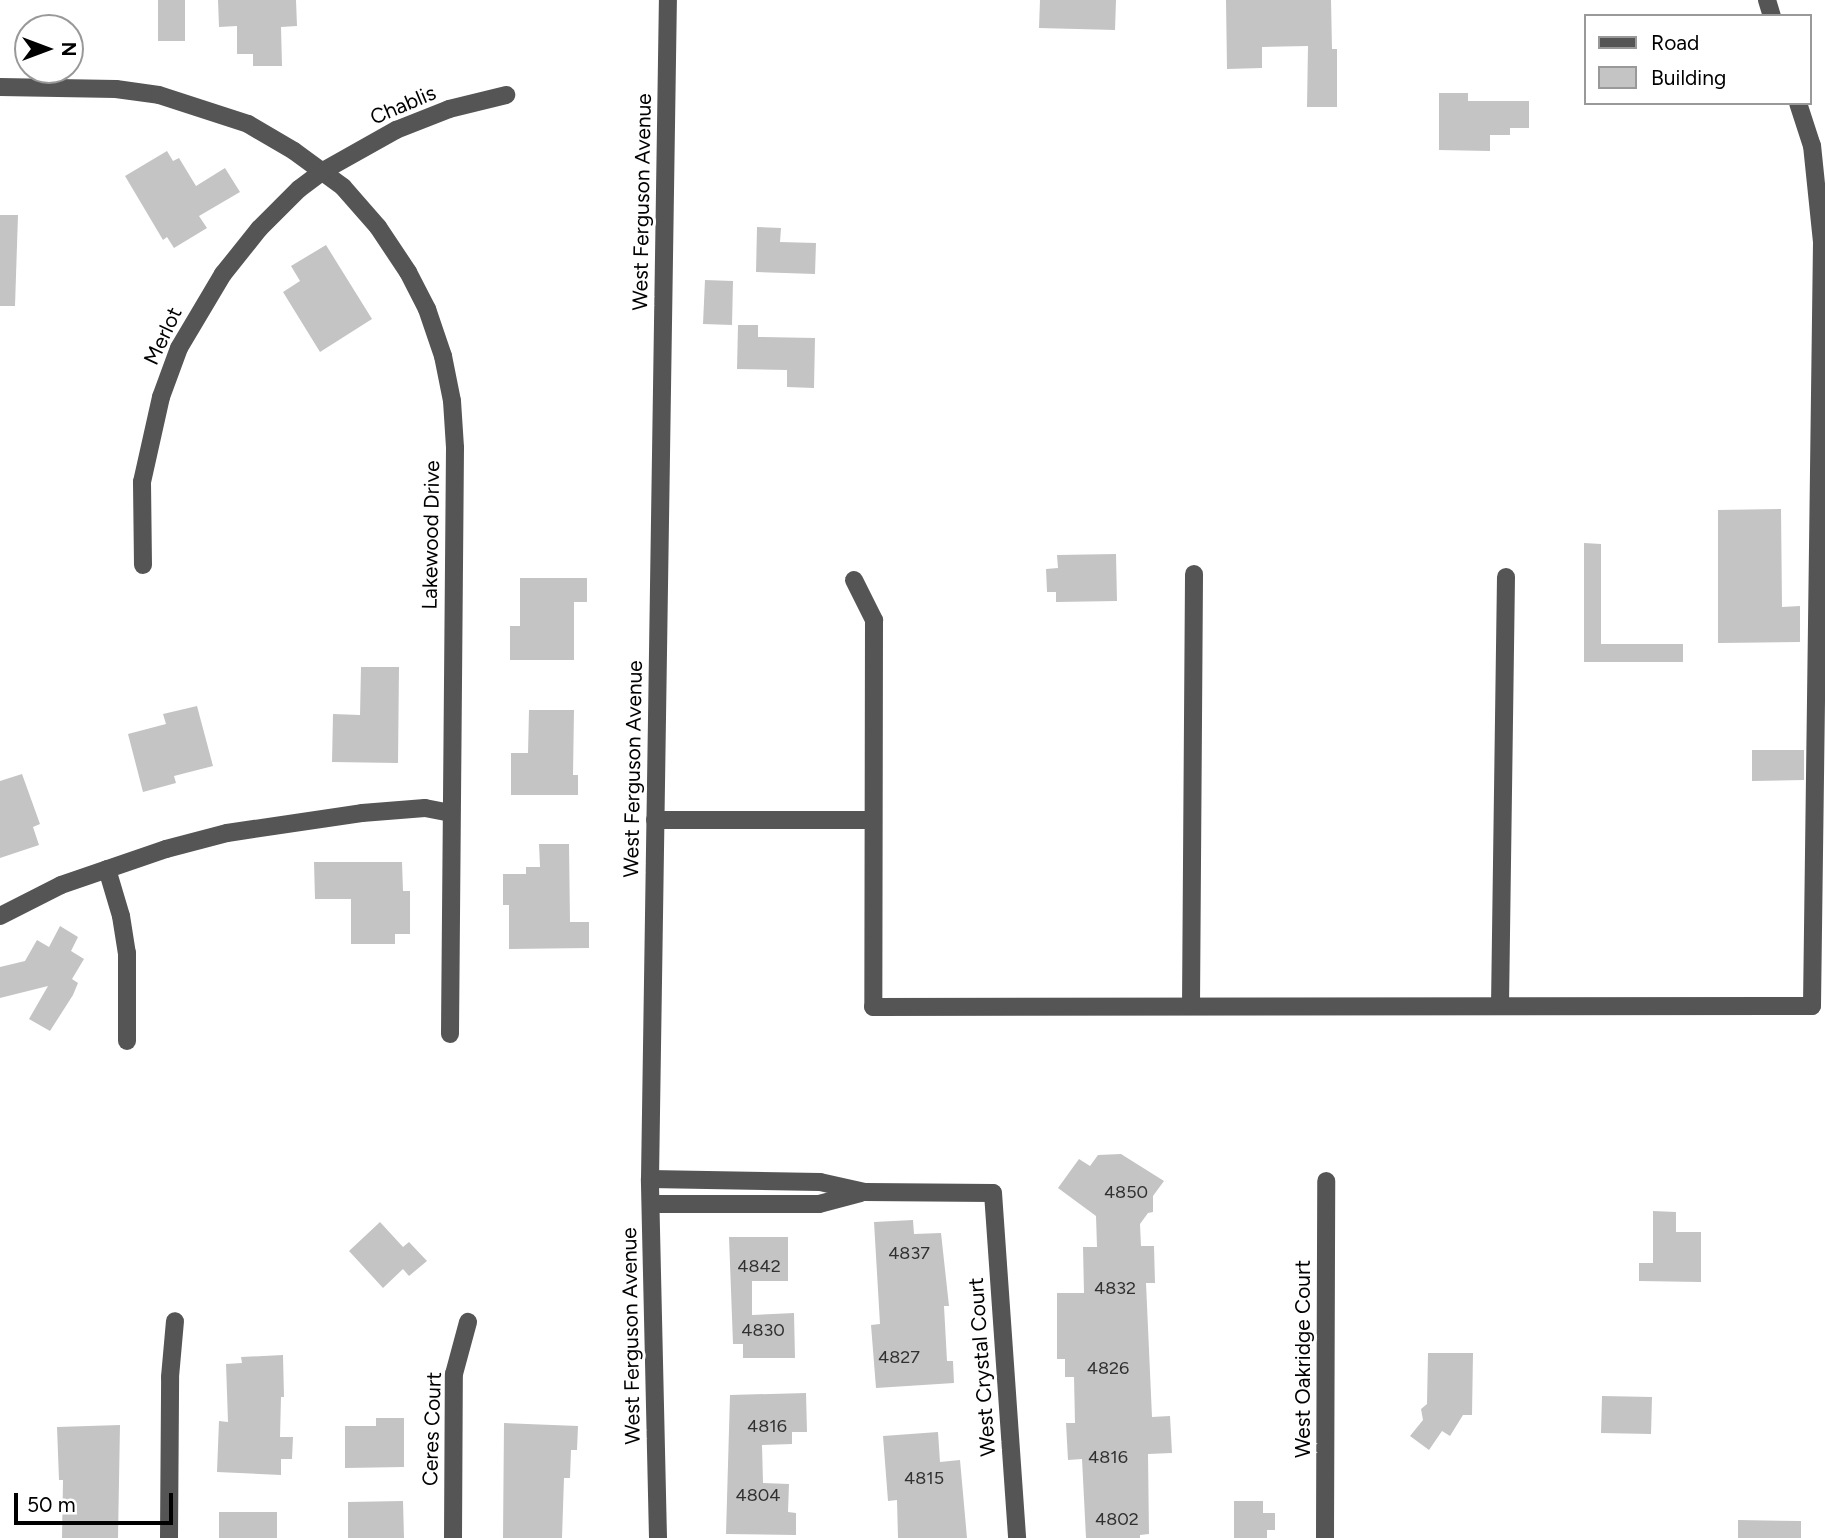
<!DOCTYPE html>
<style>
body{margin:0}
#map{position:relative;width:1825px;height:1538px;overflow:hidden;background:#fff;font-family:Figtree,sans-serif}
div>[style]{position:absolute}
[style*='--x']{left:calc(var(--x)*1px);top:calc(var(--y)*1px);width:calc(var(--w)*1px);rotate:calc(var(--a)*1deg)}
.building>*{inset:0;background:#c4c4c4}
.minor>*{height:18px;margin:-9px;padding:0 9px;transform-origin:9px;border-radius:9px;background:#555}
span{translate:-50% -50%;white-space:nowrap;text-align:center;line-height:1.15;-webkit-text-stroke:6px #fff;paint-order:stroke}
.number-label{font-size:18px;color:#313131}
.number-label span{-webkit-text-stroke-width:0}
.street-label{font-size:21px;color:#000}
.legend{position:absolute;left:1584px;top:14px;width:228px;height:91px;box-sizing:border-box;background:#fff;border:2px solid #999;margin:0;padding:9px 12px;list-style:none;font-size:21px;color:#000}
.legend li{display:flex;align-items:center;gap:14px;height:35px}
.legend b{width:35px;border:2px solid #999}
.north{position:absolute;left:14px;top:14px;width:70px;height:70px;box-sizing:border-box;background:#fff;border:2px solid #999;border-radius:50%;rotate:90deg;font-size:19px;font-weight:700;line-height:28px;text-align:center;color:#000}
.north::after{content:'';display:block;margin:auto;width:24px;height:32px;background:#000;clip-path:polygon(50% 0,100% 100%,50% 72%,0 100%)}
.scale{position:absolute;left:14px;top:1493px;width:159px;height:32px;box-sizing:border-box;border:4px solid #000;border-top:0;padding-left:9px;font-size:21px;line-height:24px;white-space:nowrap;color:#000;-webkit-text-stroke:5px #fff;paint-order:stroke}
</style>
<div id="map">
<div class="building">
<div style="clip-path:polygon(158px 0,185px 0,185px 41px,158px 41px)"></div>
<div style="clip-path:polygon(218px 0,296px 0,297px 26px,281px 27px,282px 66px,253px 66px,253px 54px,237px 54px,237px 26px,219px 27px)"></div>
<div style="clip-path:polygon(1040px 0,1116px 0,1115px 30px,1039px 28px)"></div>
<div style="clip-path:polygon(1226px 0,1331px 0,1332px 49px,1337px 49px,1337px 107px,1307px 107px,1308px 46px,1262px 47px,1262px 68px,1227px 69px)"></div>
<div style="clip-path:polygon(1439px 93px,1468px 93px,1468px 101px,1529px 101px,1529px 128px,1510px 128px,1510px 135px,1490px 135px,1490px 151px,1439px 150px)"></div>
<div style="clip-path:polygon(167px 151px,173px 161px,179px 158px,196px 186px,225px 168px,240px 192px,199px 216px,207px 228px,174px 248px,167px 237px,163px 240px,125px 176px)"></div>
<div style="clip-path:polygon(0 215px,18px 215px,15px 306px,0 306px)"></div>
<div style="clip-path:polygon(757px 227px,781px 228px,780px 242px,816px 243px,815px 274px,756px 272px)"></div>
<div style="clip-path:polygon(326px 245px,372px 319px,320px 352px,283px 292px,300px 281px,291px 266px)"></div>
<div style="clip-path:polygon(705px 280px,733px 281px,732px 325px,703px 324px)"></div>
<div style="clip-path:polygon(738px 325px,758px 325px,758px 337px,815px 338px,814px 388px,787px 387px,787px 370px,737px 369px)"></div>
<div style="clip-path:polygon(1781px 509px,1782px 607px,1800px 606px,1800px 642px,1718px 643px,1718px 510px)"></div>
<div style="clip-path:polygon(1584px 543px,1601px 544px,1601px 644px,1683px 644px,1683px 662px,1584px 662px)"></div>
<div style="clip-path:polygon(1116px 554px,1117px 601px,1056px 602px,1056px 592px,1047px 592px,1046px 569px,1058px 568px,1057px 555px)"></div>
<div style="clip-path:polygon(520px 578px,587px 578px,587px 602px,574px 602px,574px 660px,510px 660px,510px 626px,520px 626px)"></div>
<div style="clip-path:polygon(361px 667px,399px 667px,398px 763px,332px 762px,333px 714px,360px 715px)"></div>
<div style="clip-path:polygon(197px 706px,213px 766px,174px 776px,176px 783px,143px 792px,128px 734px,166px 724px,163px 714px)"></div>
<div style="clip-path:polygon(529px 710px,574px 710px,573px 775px,578px 775px,578px 795px,511px 795px,511px 753px,528px 753px)"></div>
<div style="clip-path:polygon(1752px 750px,1804px 750px,1804px 780px,1752px 781px)"></div>
<div style="clip-path:polygon(22px 774px,40px 824px,33px 827px,39px 845px,0 858px,0 781px)"></div>
<div style="clip-path:polygon(539px 844px,569px 844px,570px 922px,589px 922px,589px 948px,509px 949px,509px 905px,503px 905px,503px 874px,526px 874px,526px 867px,540px 867px)"></div>
<div style="clip-path:polygon(314px 862px,402px 862px,403px 891px,410px 891px,410px 934px,395px 934px,395px 944px,351px 944px,351px 899px,315px 899px)"></div>
<div style="clip-path:polygon(60px 926px,78px 937px,71px 951px,84px 959px,72px 979px,78px 983px,73px 995px,50px 1031px,29px 1019px,48px 986px,0 998px,0 967px,25px 961px,37px 940px,49px 947px)"></div>
<div style="clip-path:polygon(1121px 1154px,1164px 1181px,1153px 1196px,1153px 1212px,1148px 1213px,1140px 1224px,1141px 1246px,1154px 1246px,1155px 1283px,1146px 1283px,1152px 1417px,1170px 1416px,1172px 1453px,1148px 1454px,1149px 1534px,1140px 1535px,1140px 1538px,1086px 1538px,1082px 1459px,1068px 1460px,1066px 1423px,1075px 1423px,1074px 1377px,1065px 1377px,1065px 1359px,1057px 1359px,1057px 1293px,1084px 1293px,1083px 1247px,1097px 1247px,1096px 1216px,1058px 1188px,1079px 1159px,1090px 1166px,1098px 1155px)"></div>
<div style="clip-path:polygon(1653px 1211px,1676px 1212px,1676px 1232px,1701px 1232px,1701px 1282px,1639px 1281px,1639px 1263px,1653px 1263px)"></div>
<div style="clip-path:polygon(913px 1220px,914px 1234px,941px 1233px,949px 1306px,944px 1306px,947px 1361px,953px 1361px,954px 1383px,876px 1388px,871px 1325px,880px 1324px,874px 1222px)"></div>
<div style="clip-path:polygon(380px 1222px,403px 1247px,409px 1242px,427px 1261px,409px 1276px,403px 1269px,383px 1288px,349px 1251px)"></div>
<div style="clip-path:polygon(729px 1237px,788px 1237px,788px 1281px,752px 1281px,752px 1315px,794px 1313px,795px 1358px,743px 1358px,743px 1344px,733px 1344px)"></div>
<div style="clip-path:polygon(1428px 1353px,1473px 1353px,1472px 1415px,1463px 1415px,1450px 1436px,1442px 1431px,1429px 1450px,1410px 1436px,1423px 1420px,1421px 1409px,1427px 1404px)"></div>
<div style="clip-path:polygon(283px 1355px,284px 1397px,281px 1397px,280px 1437px,293px 1437px,292px 1459px,281px 1459px,281px 1475px,217px 1472px,219px 1421px,228px 1422px,226px 1364px,242px 1363px,241px 1357px)"></div>
<div style="clip-path:polygon(806px 1393px,807px 1432px,792px 1432px,792px 1444px,762px 1445px,763px 1483px,789px 1484px,788px 1512px,796px 1513px,796px 1535px,726px 1534px,730px 1395px)"></div>
<div style="clip-path:polygon(1602px 1396px,1652px 1397px,1651px 1434px,1601px 1433px)"></div>
<div style="clip-path:polygon(376px 1418px,404px 1418px,404px 1467px,345px 1468px,345px 1426px,376px 1426px)"></div>
<div style="clip-path:polygon(504px 1423px,578px 1426px,577px 1450px,571px 1450px,570px 1478px,564px 1478px,562px 1538px,503px 1538px)"></div>
<div style="clip-path:polygon(120px 1425px,118px 1538px,62px 1538px,63px 1480px,59px 1480px,57px 1427px)"></div>
<div style="clip-path:polygon(938px 1432px,940px 1462px,960px 1460px,967px 1538px,898px 1538px,897px 1500px,888px 1501px,883px 1436px)"></div>
<div style="clip-path:polygon(403px 1501px,404px 1538px,348px 1538px,348px 1502px)"></div>
<div style="clip-path:polygon(1234px 1501px,1263px 1501px,1263px 1513px,1275px 1513px,1275px 1530px,1267px 1530px,1267px 1538px,1234px 1538px)"></div>
<div style="clip-path:polygon(219px 1512px,277px 1512px,277px 1538px,219px 1538px)"></div>
<div style="clip-path:polygon(1738px 1520px,1801px 1521px,1801px 1538px,1738px 1538px)"></div>
</div>
<div class="minor">
<div style="--x:1767;--y:0;--w:17;--a:73"></div>
<div style="--x:0;--y:87;--w:116;--a:1"></div>
<div style="--x:116;--y:89;--w:43;--a:7.9"></div>
<div style="--x:159;--y:95;--w:94;--a:18"></div>
<div style="--x:248;--y:124;--w:53;--a:30.4"></div>
<div style="--x:294;--y:151;--w:61;--a:36.3"></div>
<div style="--x:343;--y:187;--w:53;--a:48.8"></div>
<div style="--x:378;--y:227;--w:54;--a:56.3"></div>
<div style="--x:408;--y:272;--w:42;--a:62.8"></div>
<div style="--x:427;--y:309;--w:50;--a:71.2"></div>
<div style="--x:443;--y:356;--w:46;--a:78.7"></div>
<div style="--x:452;--y:401;--w:47;--a:86.3"></div>
<div style="--x:455;--y:448;--w:586;--a:90.49"></div>
<div style="--x:143;--y:565;--w:83;--a:-90.7"></div>
<div style="--x:142;--y:482;--w:87;--a:-77.4"></div>
<div style="--x:161;--y:397;--w:52;--a:-69.8"></div>
<div style="--x:179;--y:348;--w:86;--a:-59.3"></div>
<div style="--x:223;--y:274;--w:58;--a:-51.3"></div>
<div style="--x:259;--y:229;--w:57;--a:-45"></div>
<div style="--x:299;--y:189;--w:30;--a:-37"></div>
<div style="--x:323;--y:171;--w:84;--a:-29.3"></div>
<div style="--x:396;--y:130;--w:57;--a:-21.6"></div>
<div style="--x:449;--y:109;--w:59;--a:-13.8"></div>
<div style="--x:854;--y:580;--w:45;--a:63.4"></div>
<div style="--x:874;--y:620;--w:387;--a:90.1"></div>
<div style="--x:873;--y:1007;--w:939;--a:-0.06"></div>
<div style="--x:1812;--y:1006;--w:764;--a:-89.25"></div>
<div style="--x:1822;--y:242;--w:97;--a:-95.9"></div>
<div style="--x:1812;--y:146;--w:45;--a:-108"></div>
<div style="--x:655;--y:820;--w:218;--a:0"></div>
<div style="--x:107;--y:869;--w:49;--a:73.4"></div>
<div style="--x:121;--y:916;--w:37;--a:81"></div>
<div style="--x:127;--y:953;--w:88;--a:90"></div>
<div style="--x:0;--y:916;--w:68;--a:-26.9"></div>
<div style="--x:61;--y:885;--w:111;--a:-18.9"></div>
<div style="--x:166;--y:849;--w:63;--a:-14.7"></div>
<div style="--x:227;--y:833;--w:136;--a:-8.4"></div>
<div style="--x:362;--y:813;--w:63;--a:-4.5"></div>
<div style="--x:425;--y:808;--w:25;--a:11"></div>
<div style="--x:1191;--y:1006;--w:432;--a:-89.6"></div>
<div style="--x:1500;--y:1006;--w:429;--a:-89.2"></div>
<div style="--x:650;--y:1179;--w:170;--a:1"></div>
<div style="--x:820;--y:1182;--w:46;--a:12.5"></div>
<div style="--x:865;--y:1192;--w:128;--a:0.4"></div>
<div style="--x:993;--y:1193;--w:346;--a:86"></div>
<div style="--x:651;--y:1204;--w:168;--a:0"></div>
<div style="--x:819;--y:1204;--w:43;--a:-14.7"></div>
<div style="--x:169;--y:1538;--w:161;--a:-89.6"></div>
<div style="--x:170;--y:1377;--w:56;--a:-84.9"></div>
<div style="--x:453;--y:1538;--w:164;--a:-89.7"></div>
<div style="--x:454;--y:1374;--w:54;--a:-74.9"></div>
<div style="--x:658;--y:1538;--w:359;--a:-91.3"></div>
<div style="--x:650;--y:1179;--w:1179;--a:-89.13"></div>
<div style="--x:1325;--y:1538;--w:357;--a:-89.8"></div>
</div>
<div class="number-label">
<span style="left:1126px;top:1192px">4850</span>
<span style="left:909px;top:1253px">4837</span>
<span style="left:759px;top:1266px">4842</span>
<span style="left:1115px;top:1288px">4832</span>
<span style="left:763px;top:1330px">4830</span>
<span style="left:899px;top:1357px">4827</span>
<span style="left:1108px;top:1368px">4826</span>
<span style="left:767px;top:1426px">4816</span>
<span style="left:1108px;top:1457px">4816</span>
<span style="left:924px;top:1478px">4815</span>
<span style="left:758px;top:1495px">4804</span>
<span style="left:1117px;top:1519px">4802</span>
</div>
<div class="street-label">
<span style="left:403px;top:105px;rotate:-23deg">Chablis</span>
<span style="left:642px;top:202px;rotate:-89deg">West Ferguson Avenue</span>
<span style="left:163px;top:336px;rotate:-65deg">Merlot</span>
<span style="left:431px;top:535px;rotate:-89deg">Lakewood Drive</span>
<span style="left:633px;top:769px;rotate:-89deg">West Ferguson Avenue</span>
<span style="left:631px;top:1336px;rotate:-91deg">West Ferguson Avenue</span>
<span style="left:1303px;top:1359px;rotate:-90deg">West Oakridge Court</span>
<span style="left:982px;top:1367px;rotate:-94deg">West Crystal Court</span>
<span style="left:432px;top:1429px;rotate:-88deg">Ceres Court</span>
</div>
<ul class="legend">
<li><b style="height:9px;background:#555"></b>Road</li>
<li><b style="height:19px;background:#c4c4c4"></b>Building</li>
</ul>
<div class="north">N</div>
<div class="scale">50 m</div>
</div>
